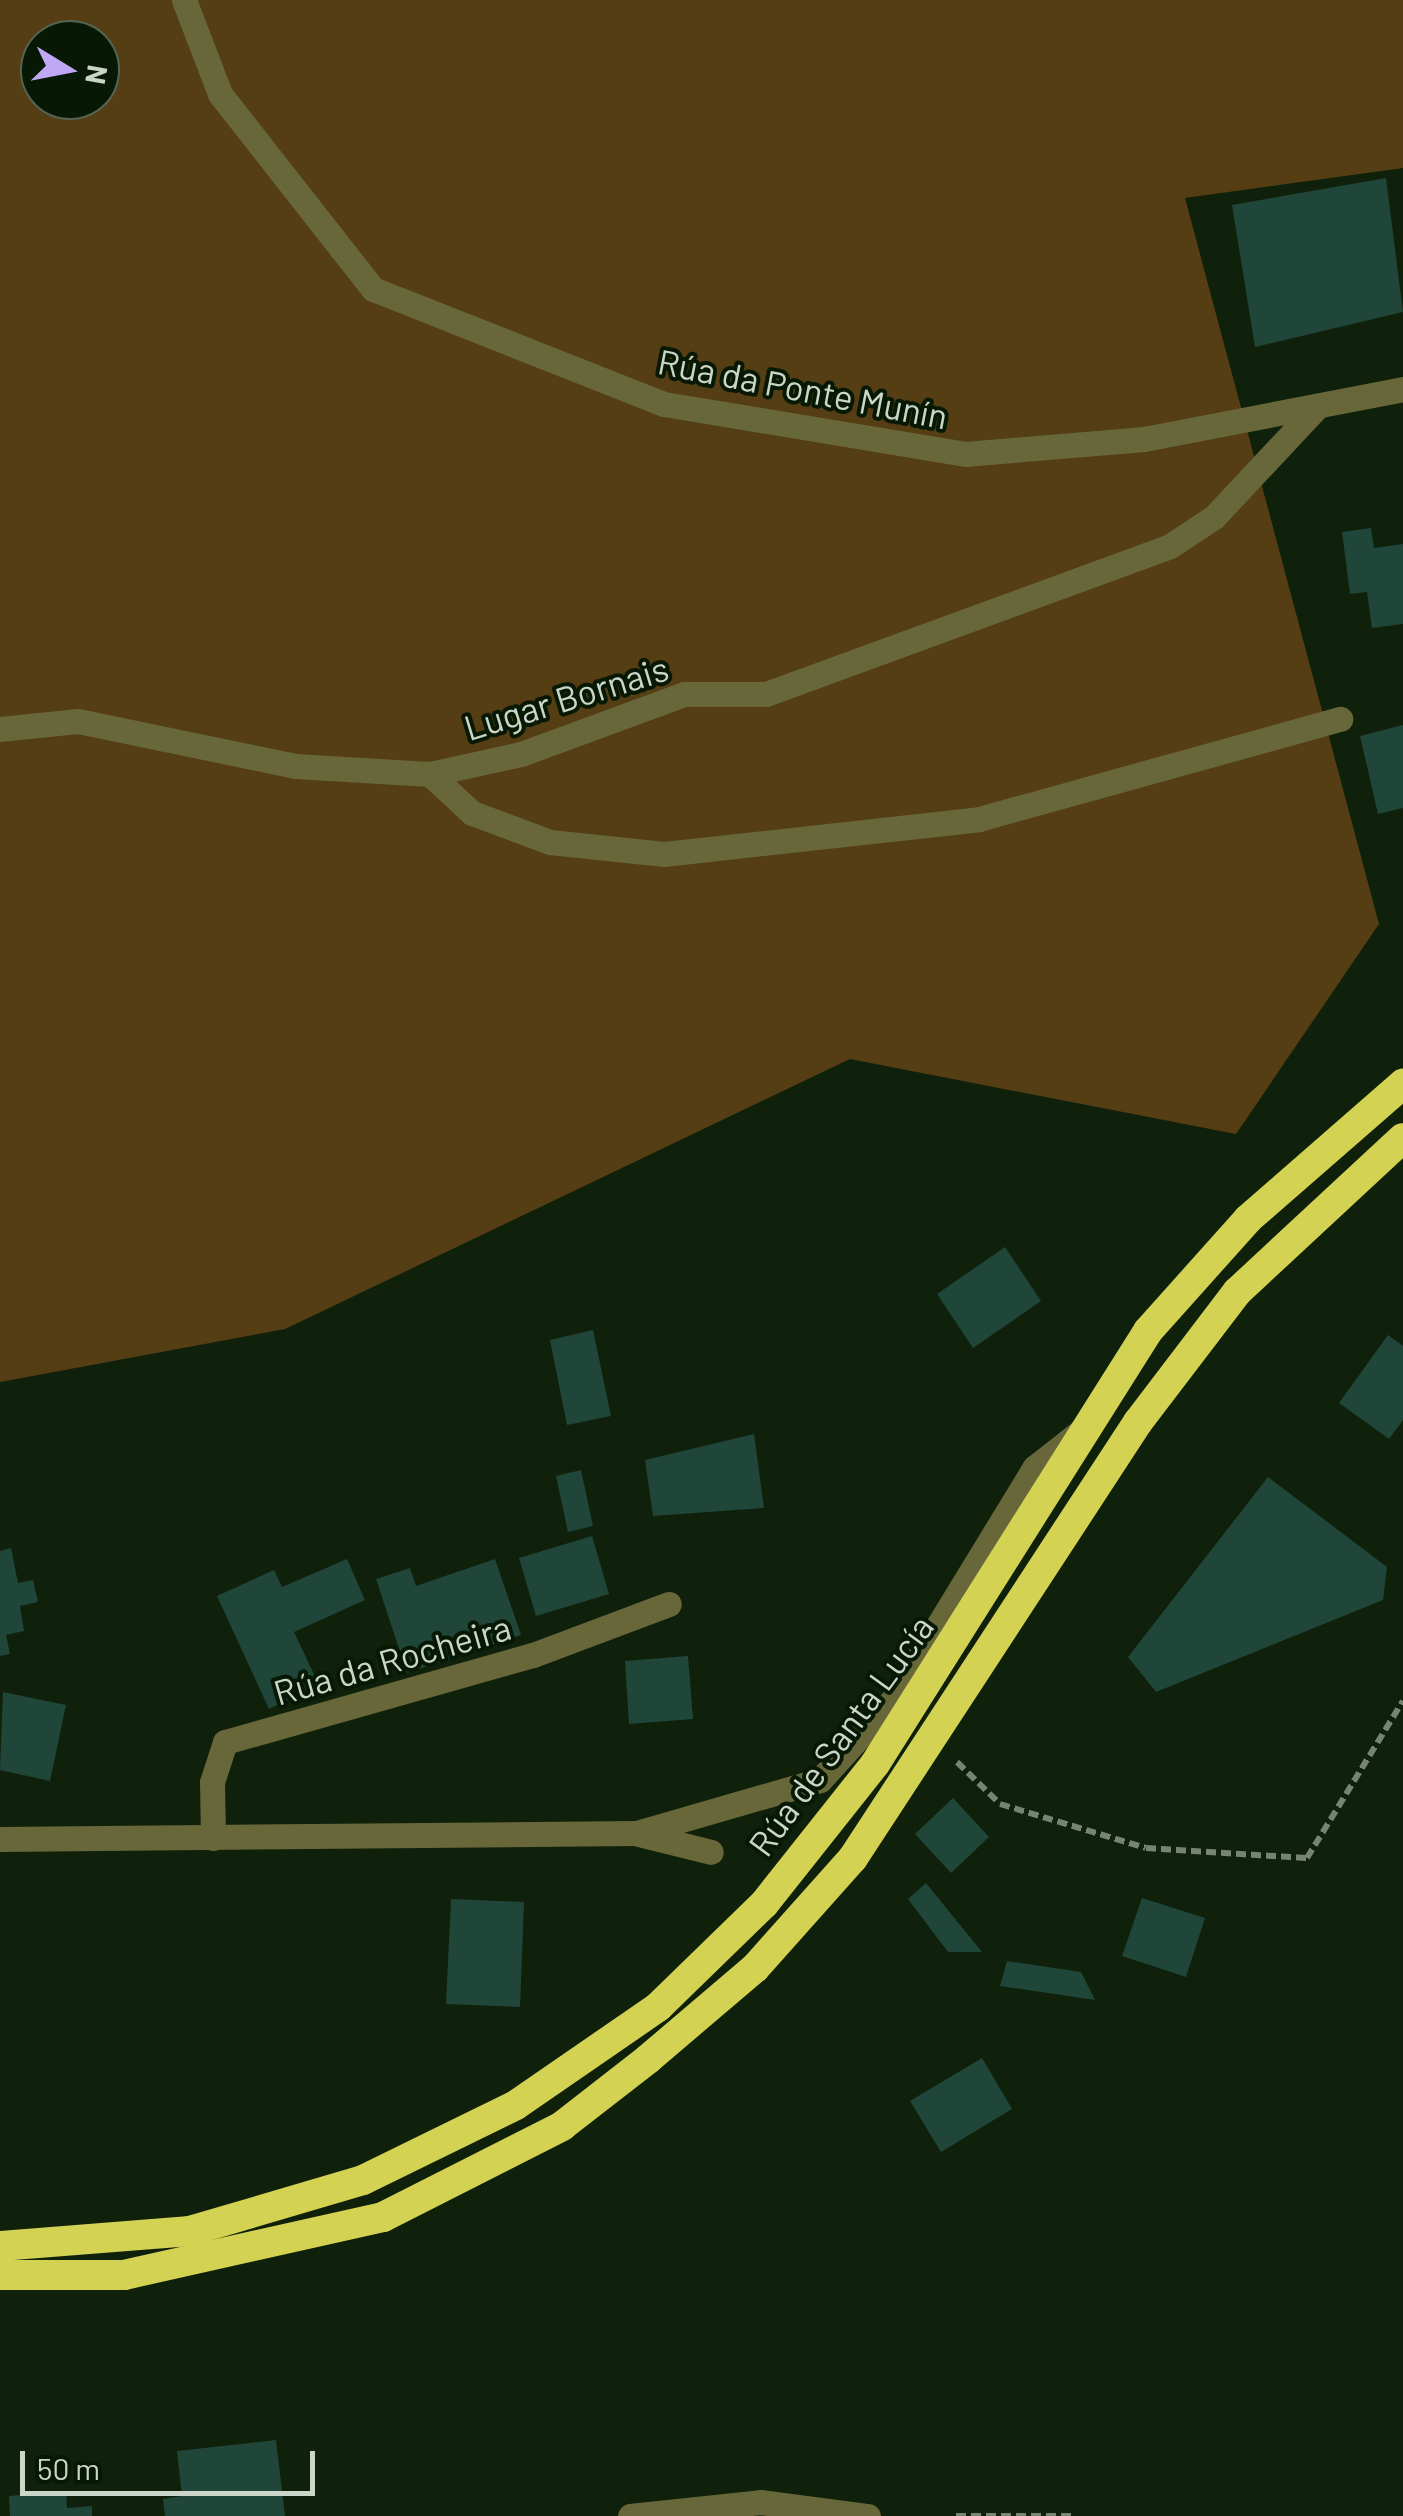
<!DOCTYPE html>
<meta charset="utf-8">
<style>
body{margin:0}
#map{position:relative;width:1403px;height:2516px;overflow:hidden;background:#10210b;font-family:Barlow,sans-serif}
div>[style]{position:absolute}
[style*='--x']{left:calc(var(--x)*1px);top:calc(var(--y)*1px);width:calc(var(--w)*1px);rotate:calc(var(--a)*1deg)}
.green>*{inset:0;background:#553d14}
.building>*{inset:0;background:#204539}
.path>*{height:6px;margin-top:-3px;transform-origin:0;background:repeating-linear-gradient(90deg,#768472 0 10px,transparent 0 15px)}
.minor>*{height:25px;margin:-12.5px;padding:0 12.5px;transform-origin:12.5px;border-radius:12.5px;background:#676739}
.highway>*{height:30px;margin:-15px;padding:0 15px;transform-origin:15px;border-radius:15px;background:#d4d252}
span{translate:-50% -50%;white-space:nowrap;text-align:center;line-height:1.15;-webkit-text-stroke:8px #071804;paint-order:stroke}
.street-label{font-size:35px;color:#cad6c7}
.north{position:absolute;left:20px;top:20px;width:100px;height:100px;box-sizing:border-box;background:#071804;border:2px solid #556452;border-radius:50%;rotate:100deg;font-size:28px;font-weight:700;line-height:40px;text-align:center;color:#cad6c7}
.north::after{content:'';display:block;margin:auto;width:35px;height:45px;background:#bfa9f4;clip-path:polygon(50% 0,100% 100%,50% 72%,0 100%)}
.scale{position:absolute;left:20px;top:2451px;width:295px;height:45px;box-sizing:border-box;border:5px solid #cad6c7;border-top:0;padding-left:12px;font-size:30px;line-height:35px;white-space:nowrap;color:#cad6c7;-webkit-text-stroke:8px #071804;paint-order:stroke}
</style>
<div id="map">
<div class="green">
<div style="clip-path:polygon(evenodd,0 0,1403px 0,1403px 168px,1185px 198px,1379px 924px,1236px 1134px,850px 1059px,285px 1329px,0 1382px,0 0,40px 40px,100px 40px,100px 100px,40px 100px,40px 40px)"></div>
</div>
<div class="building">
<div style="clip-path:polygon(1386px 178px,1403px 312px,1255px 347px,1232px 205px)"></div>
<div style="clip-path:polygon(1371px 528px,1374px 548px,1403px 544px,1403px 624px,1372px 628px,1367px 592px,1350px 594px,1342px 532px)"></div>
<div style="clip-path:polygon(1403px 725px,1403px 808px,1378px 814px,1360px 736px)"></div>
<div style="clip-path:polygon(1005px 1247px,1041px 1301px,973px 1348px,937px 1294px)"></div>
<div style="clip-path:polygon(593px 1330px,611px 1416px,567px 1425px,550px 1340px)"></div>
<div style="clip-path:polygon(1388px 1335px,1403px 1346px,1403px 1420px,1389px 1439px,1339px 1403px)"></div>
<div style="clip-path:polygon(754px 1434px,764px 1508px,653px 1516px,645px 1460px)"></div>
<div style="clip-path:polygon(581px 1470px,593px 1526px,568px 1532px,556px 1476px)"></div>
<div style="clip-path:polygon(1268px 1477px,1387px 1567px,1383px 1600px,1156px 1692px,1128px 1657px)"></div>
<div style="clip-path:polygon(592px 1536px,609px 1594px,536px 1616px,519px 1558px)"></div>
<div style="clip-path:polygon(11px 1548px,18px 1583px,33px 1580px,38px 1602px,20px 1606px,24px 1631px,6px 1635px,10px 1654px,0 1656px,0 1551px)"></div>
<div style="clip-path:polygon(347px 1559px,365px 1600px,294px 1632px,319px 1685px,269px 1709px,217px 1596px,274px 1570px,282px 1587px)"></div>
<div style="clip-path:polygon(495px 1559px,521px 1635px,407px 1673px,376px 1579px,410px 1568px,416px 1586px)"></div>
<div style="clip-path:polygon(688px 1656px,693px 1719px,629px 1724px,625px 1661px)"></div>
<div style="clip-path:polygon(3px 1692px,66px 1705px,50px 1781px,0 1770px)"></div>
<div style="clip-path:polygon(953px 1798px,989px 1837px,951px 1873px,915px 1834px)"></div>
<div style="clip-path:polygon(926px 1883px,982px 1952px,948px 1952px,908px 1899px)"></div>
<div style="clip-path:polygon(1142px 1898px,1205px 1918px,1186px 1977px,1122px 1956px)"></div>
<div style="clip-path:polygon(451px 1899px,524px 1902px,520px 2007px,446px 2004px)"></div>
<div style="clip-path:polygon(1007px 1961px,1081px 1972px,1095px 2000px,1000px 1986px)"></div>
<div style="clip-path:polygon(982px 2058px,1012px 2109px,941px 2152px,910px 2101px)"></div>
<div style="clip-path:polygon(276px 2440px,285px 2516px,165px 2516px,163px 2499px,182px 2496px,177px 2451px)"></div>
<div style="clip-path:polygon(66px 2491px,67px 2508px,92px 2506px,92px 2516px,10px 2516px,9px 2496px)"></div>
</div>
<div class="path">
<div style="--x:957;--y:1762;--w:60;--a:44.3"></div>
<div style="--x:1000;--y:1804;--w:152;--a:16.8"></div>
<div style="--x:1146;--y:1848;--w:161;--a:3.6"></div>
<div style="--x:1307;--y:1858;--w:184;--a:-58.6"></div>
<div style="--x:956;--y:2516;--w:120;--a:0"></div>
</div>
<div class="minor">
<div style="--x:184;--y:0;--w:101;--a:69"></div>
<div style="--x:220;--y:94;--w:248;--a:51.9"></div>
<div style="--x:373;--y:289;--w:313;--a:21.6"></div>
<div style="--x:664;--y:404;--w:305;--a:9.4"></div>
<div style="--x:965;--y:454;--w:180;--a:-4.8"></div>
<div style="--x:1144;--y:439;--w:264;--a:-10.9"></div>
<div style="--x:0;--y:729;--w:78;--a:-5.9"></div>
<div style="--x:78;--y:721;--w:222;--a:11.7"></div>
<div style="--x:295;--y:766;--w:135;--a:3.4"></div>
<div style="--x:430;--y:774;--w:93;--a:-12.4"></div>
<div style="--x:521;--y:754;--w:174;--a:-20.2"></div>
<div style="--x:684;--y:694;--w:82;--a:0"></div>
<div style="--x:766;--y:694;--w:430;--a:-20.1"></div>
<div style="--x:1170;--y:546;--w:53;--a:-33.4"></div>
<div style="--x:1214;--y:517;--w:149;--a:-46.9"></div>
<div style="--x:430;--y:774;--w:57;--a:42.9"></div>
<div style="--x:472;--y:813;--w:83;--a:20.4"></div>
<div style="--x:550;--y:842;--w:115;--a:6"></div>
<div style="--x:664;--y:854;--w:317;--a:-6.3"></div>
<div style="--x:979;--y:819;--w:375;--a:-15.5"></div>
<div style="--x:640;--y:1832;--w:187;--a:-16.1"></div>
<div style="--x:820;--y:1780;--w:107;--a:-47.7"></div>
<div style="--x:892;--y:1701;--w:274;--a:-58.6"></div>
<div style="--x:1035;--y:1467;--w:57;--a:-37.9"></div>
<div style="--x:213;--y:1838;--w:56;--a:-91"></div>
<div style="--x:212;--y:1782;--w:42;--a:-72"></div>
<div style="--x:225;--y:1742;--w:320;--a:-15.8"></div>
<div style="--x:533;--y:1655;--w:145;--a:-20.6"></div>
<div style="--x:0;--y:1839;--w:635;--a:-0.54"></div>
<div style="--x:635;--y:1833;--w:78;--a:14"></div>
<div style="--x:630;--y:2516;--w:131;--a:-6.1"></div>
<div style="--x:760;--y:2502;--w:109;--a:7.4"></div>
</div>
<div class="highway">
<div style="--x:0;--y:2246;--w:191;--a:-4.5"></div>
<div style="--x:190;--y:2231;--w:180;--a:-16.4"></div>
<div style="--x:363;--y:2180;--w:170;--a:-26.1"></div>
<div style="--x:516;--y:2105;--w:173;--a:-34.6"></div>
<div style="--x:658;--y:2007;--w:148;--a:-44.2"></div>
<div style="--x:764;--y:1904;--w:179;--a:-51.6"></div>
<div style="--x:875;--y:1764;--w:512;--a:-57.77"></div>
<div style="--x:1148;--y:1331;--w:150;--a:-48.2"></div>
<div style="--x:1248;--y:1219;--w:206;--a:-41.1"></div>
<div style="--x:0;--y:2275;--w:124;--a:0"></div>
<div style="--x:124;--y:2275;--w:265;--a:-12.6"></div>
<div style="--x:383;--y:2217;--w:201;--a:-26.9"></div>
<div style="--x:562;--y:2126;--w:109;--a:-37.9"></div>
<div style="--x:648;--y:2059;--w:140;--a:-40.4"></div>
<div style="--x:755;--y:1968;--w:147;--a:-48.3"></div>
<div style="--x:853;--y:1858;--w:521;--a:-56.83"></div>
<div style="--x:1138;--y:1422;--w:163;--a:-52.7"></div>
<div style="--x:1237;--y:1292;--w:226;--a:-42.9"></div>
</div>
<div class="street-label">
<span style="left:803px;top:388px;rotate:11deg">Rúa da Ponte Munín</span>
<span style="left:566px;top:697px;rotate:-17deg">Lugar Bornais</span>
<span style="left:392px;top:1659px;rotate:-16deg">Rúa da Rocheira</span>
<span style="left:840px;top:1735px;rotate:-54deg">Rúa de Santa Lucía</span>
</div>
<div class="north">N</div>
<div class="scale">50 m</div>
</div>
